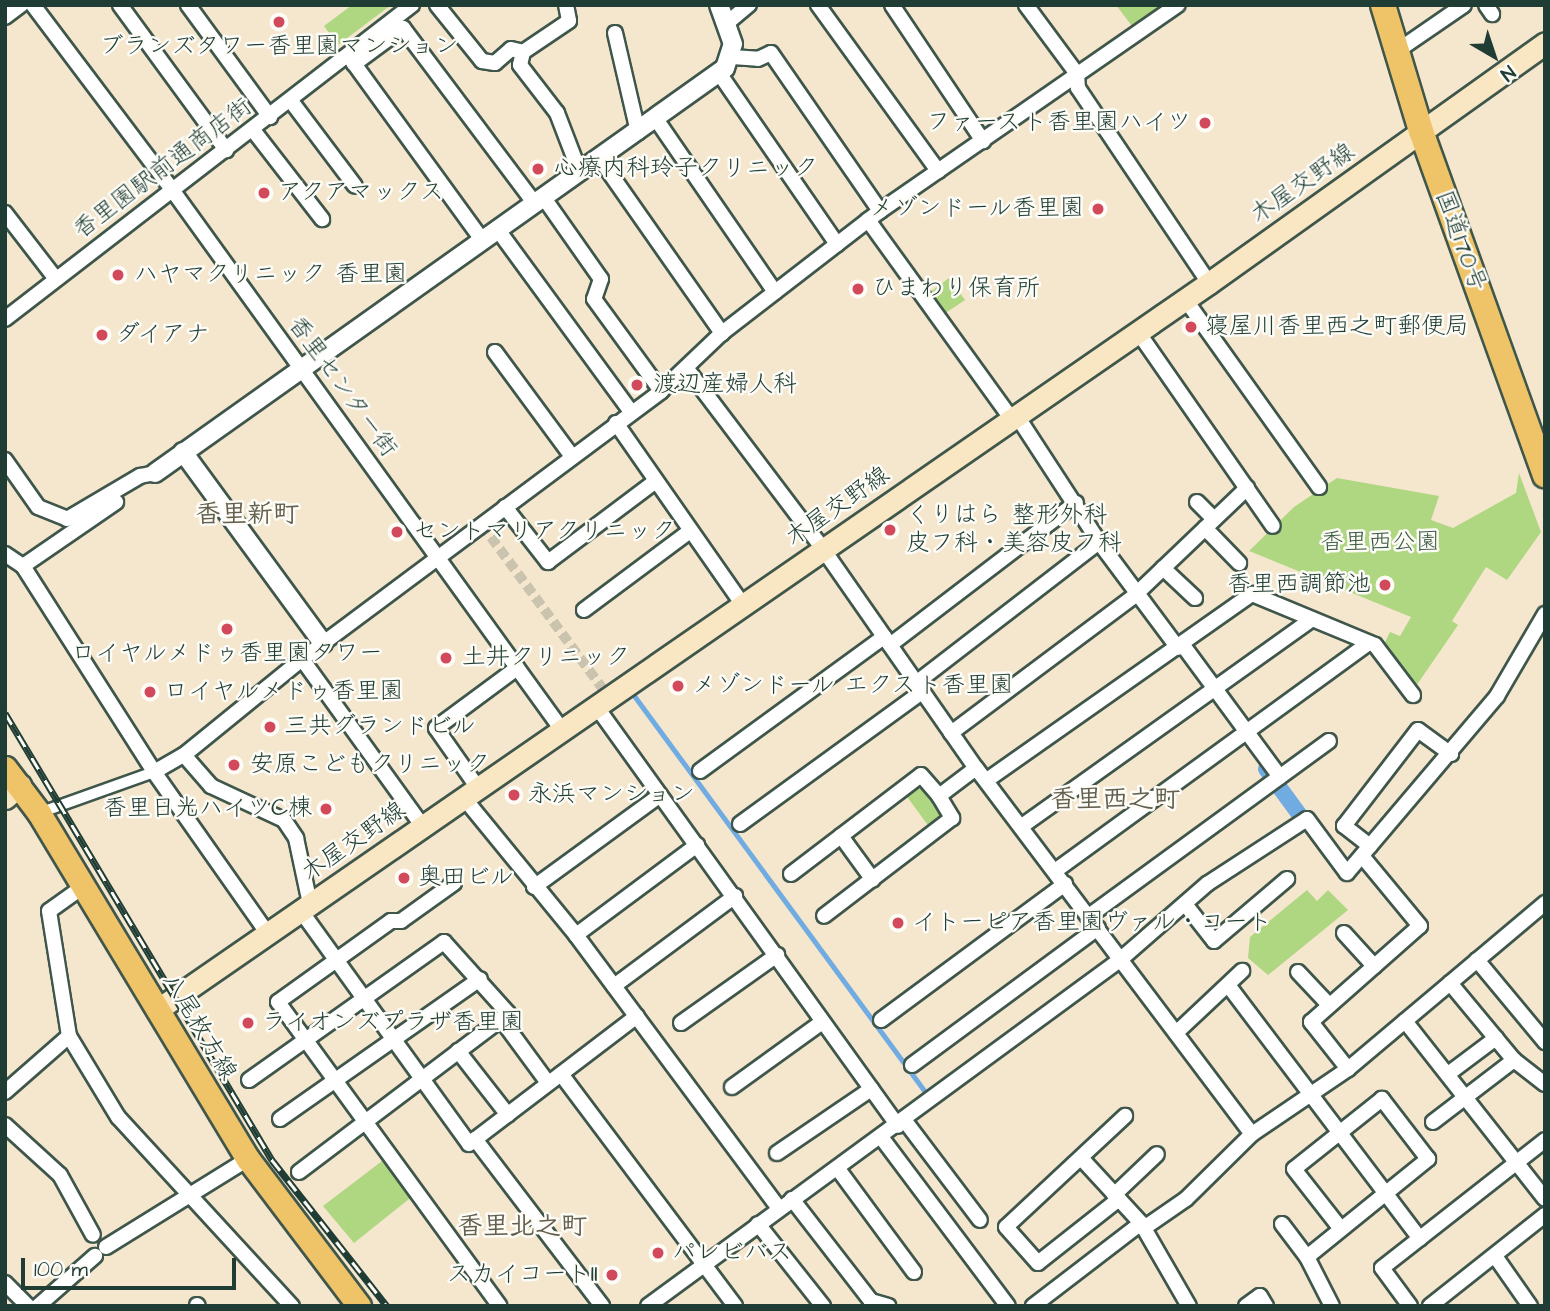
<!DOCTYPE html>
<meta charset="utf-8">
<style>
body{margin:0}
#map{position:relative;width:1550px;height:1311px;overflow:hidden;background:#f5e6ce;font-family:"Architects Daughter","Klee One",sans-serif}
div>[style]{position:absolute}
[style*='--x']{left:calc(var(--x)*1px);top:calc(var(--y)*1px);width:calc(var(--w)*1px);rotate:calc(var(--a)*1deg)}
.green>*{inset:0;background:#afd782}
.stream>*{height:4.5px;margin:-2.25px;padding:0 2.25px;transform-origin:2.25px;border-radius:2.25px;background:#70abe1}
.canal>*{height:16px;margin:-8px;padding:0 8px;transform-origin:8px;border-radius:8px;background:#70abe1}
.pedestrian-tunnel>*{height:10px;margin-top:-5px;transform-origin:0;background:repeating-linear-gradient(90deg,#cac4af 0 10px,transparent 0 15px)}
.roads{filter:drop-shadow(2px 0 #3f564b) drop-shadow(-2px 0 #3f564b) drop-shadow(0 2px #3f564b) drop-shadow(0 -2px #3f564b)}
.pedestrian>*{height:10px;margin:-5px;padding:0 5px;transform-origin:5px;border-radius:5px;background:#fff}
.minor>*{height:14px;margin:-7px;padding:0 7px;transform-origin:7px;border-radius:7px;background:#fff}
.tertiary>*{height:18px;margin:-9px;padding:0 9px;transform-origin:9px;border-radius:9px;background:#fff}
.secondary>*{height:21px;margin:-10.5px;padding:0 10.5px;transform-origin:10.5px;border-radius:10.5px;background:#f9e7c3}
.primary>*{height:23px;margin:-11.5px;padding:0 11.5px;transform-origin:11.5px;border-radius:11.5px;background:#efc469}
.trunk>*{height:24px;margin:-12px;padding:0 12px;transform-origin:12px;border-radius:12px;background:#efc469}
.rail>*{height:7px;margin-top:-3.5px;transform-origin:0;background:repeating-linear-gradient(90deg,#fdfcf7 0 13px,#1f3d34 0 26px);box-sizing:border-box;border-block:2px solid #1f3d34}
.dots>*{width:19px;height:19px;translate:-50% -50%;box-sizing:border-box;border:4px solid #fdfcf7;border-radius:50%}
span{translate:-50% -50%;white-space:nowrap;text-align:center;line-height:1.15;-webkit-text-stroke:5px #fdfcf7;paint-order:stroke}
.poi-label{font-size:24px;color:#1f3d34}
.right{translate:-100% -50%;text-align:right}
.left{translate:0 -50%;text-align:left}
.street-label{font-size:24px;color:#1f3d34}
.park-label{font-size:24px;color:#3c5c44}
.neighbourhood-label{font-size:26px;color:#63604f;font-weight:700}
.frame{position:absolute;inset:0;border:7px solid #1f3d34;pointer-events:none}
.north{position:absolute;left:1459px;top:21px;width:70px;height:70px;-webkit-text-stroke:5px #fdfcf7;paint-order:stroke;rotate:141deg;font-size:19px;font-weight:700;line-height:28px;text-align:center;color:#1f3d34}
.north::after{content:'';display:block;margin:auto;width:24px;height:32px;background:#1f3d34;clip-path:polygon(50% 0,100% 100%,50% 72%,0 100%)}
.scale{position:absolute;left:21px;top:1258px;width:215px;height:32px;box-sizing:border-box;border:4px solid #1f3d34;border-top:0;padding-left:9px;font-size:21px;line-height:24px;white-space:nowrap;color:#1f3d34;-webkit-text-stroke:5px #fdfcf7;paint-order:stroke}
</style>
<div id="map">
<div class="green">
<div style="clip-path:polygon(352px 5px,391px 5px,338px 45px,324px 26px)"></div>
<div style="clip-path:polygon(1116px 5px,1179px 5px,1138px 34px)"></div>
<div style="clip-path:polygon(949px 278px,965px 300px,944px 314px,929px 293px)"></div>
<div style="clip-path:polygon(1519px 473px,1541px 532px,1507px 580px,1486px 567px,1452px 621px,1458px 625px,1414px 689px,1382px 648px,1390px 632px,1400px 636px,1411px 617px,1249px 551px,1294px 507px,1337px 478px,1439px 496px,1431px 520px,1453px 528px,1516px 493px)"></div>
<div style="clip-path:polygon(914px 787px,922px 790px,939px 812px,940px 821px,930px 828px,905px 794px)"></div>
<div style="clip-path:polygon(1307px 890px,1317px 901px,1328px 890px,1348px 910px,1268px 975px,1248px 958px,1250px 937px)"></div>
<div style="clip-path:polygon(386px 1158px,414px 1195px,354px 1243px,323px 1206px)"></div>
</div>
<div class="stream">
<div style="--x:631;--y:691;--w:495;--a:53.7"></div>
</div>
<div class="canal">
<div style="--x:1266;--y:769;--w:61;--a:53.7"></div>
</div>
<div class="pedestrian-tunnel">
<div style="--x:482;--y:525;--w:214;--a:53.6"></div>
</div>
<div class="roads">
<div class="pedestrian">
<div style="--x:39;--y:813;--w:122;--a:-19.6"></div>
</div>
<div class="minor">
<div style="--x:33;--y:5;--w:233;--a:53"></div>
<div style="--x:173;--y:191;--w:665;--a:54.18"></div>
<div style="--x:120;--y:5;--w:180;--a:53.8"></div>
<div style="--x:188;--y:5;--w:139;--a:53.8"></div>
<div style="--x:437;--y:5;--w:72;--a:51.2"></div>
<div style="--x:482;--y:61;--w:13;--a:9"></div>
<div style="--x:495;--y:63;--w:21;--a:-41"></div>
<div style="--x:511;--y:49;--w:12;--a:14"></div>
<div style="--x:566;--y:5;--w:16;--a:79"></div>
<div style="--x:569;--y:21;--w:55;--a:146"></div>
<div style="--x:523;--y:52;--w:13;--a:103"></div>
<div style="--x:520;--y:65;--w:61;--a:52.4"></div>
<div style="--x:557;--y:113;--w:64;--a:69"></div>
<div style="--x:818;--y:5;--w:205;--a:54.1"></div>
<div style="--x:892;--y:5;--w:164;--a:56.2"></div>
<div style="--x:1026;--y:5;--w:86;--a:53.5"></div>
<div style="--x:1077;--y:74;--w:14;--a:86"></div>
<div style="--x:1078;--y:88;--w:235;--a:56.1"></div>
<div style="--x:1486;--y:5;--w:11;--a:56"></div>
<div style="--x:5;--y:17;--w:20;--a:-37"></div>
<div style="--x:726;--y:24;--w:30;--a:-40"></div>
<div style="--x:615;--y:33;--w:102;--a:76.9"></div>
<div style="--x:1397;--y:51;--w:81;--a:-34.5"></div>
<div style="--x:732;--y:57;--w:26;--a:4"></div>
<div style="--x:758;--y:59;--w:14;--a:-25"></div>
<div style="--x:771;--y:53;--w:192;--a:55.4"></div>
<div style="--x:350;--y:58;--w:226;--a:54"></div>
<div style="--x:354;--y:64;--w:61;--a:-36.3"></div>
<div style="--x:403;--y:28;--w:220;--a:53.1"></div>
<div style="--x:719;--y:73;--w:208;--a:55.4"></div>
<div style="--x:291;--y:101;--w:106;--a:53"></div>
<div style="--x:656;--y:119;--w:210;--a:55.5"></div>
<div style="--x:253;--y:130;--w:113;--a:52.2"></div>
<div style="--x:600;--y:159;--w:213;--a:55"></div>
<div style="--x:544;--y:198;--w:99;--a:54.9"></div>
<div style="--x:601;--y:279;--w:21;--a:109"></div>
<div style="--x:594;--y:299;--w:114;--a:53.9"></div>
<div style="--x:5;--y:213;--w:83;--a:52.3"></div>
<div style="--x:868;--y:220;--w:246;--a:54.2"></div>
<div style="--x:498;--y:230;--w:225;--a:53.8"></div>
<div style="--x:1185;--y:299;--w:231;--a:54.5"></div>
<div style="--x:5;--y:319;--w:514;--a:-37.65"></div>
<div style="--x:1138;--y:332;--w:236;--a:55.2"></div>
<div style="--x:495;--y:352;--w:128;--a:53.6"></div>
<div style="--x:687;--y:369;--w:226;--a:52.9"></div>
<div style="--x:823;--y:549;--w:267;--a:55.1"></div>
<div style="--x:976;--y:768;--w:458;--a:53"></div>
<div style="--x:1017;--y:416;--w:150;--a:56.9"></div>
<div style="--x:1099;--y:542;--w:132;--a:53.3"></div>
<div style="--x:616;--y:423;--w:222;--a:55.1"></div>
<div style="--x:5;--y:460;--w:57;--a:54.9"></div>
<div style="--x:38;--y:507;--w:31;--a:22"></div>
<div style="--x:67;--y:519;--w:85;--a:-30.5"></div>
<div style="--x:140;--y:476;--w:15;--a:-11"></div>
<div style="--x:1197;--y:502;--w:24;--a:45"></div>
<div style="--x:505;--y:507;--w:70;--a:52"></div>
<div style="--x:548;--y:562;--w:135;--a:-36.9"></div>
<div style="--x:1205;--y:528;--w:49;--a:45.8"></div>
<div style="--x:5;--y:554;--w:22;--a:34"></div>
<div style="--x:23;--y:566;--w:113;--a:-34.5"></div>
<div style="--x:23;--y:566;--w:244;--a:57.5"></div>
<div style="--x:1163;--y:568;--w:44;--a:43.2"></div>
<div style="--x:584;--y:610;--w:132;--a:-36.7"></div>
<div style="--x:1182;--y:644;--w:165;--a:53.6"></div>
<div style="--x:890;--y:645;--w:234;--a:-37.4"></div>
<div style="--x:302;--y:659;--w:207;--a:54.2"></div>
<div style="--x:916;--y:683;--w:231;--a:-37.6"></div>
<div style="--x:596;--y:706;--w:517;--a:54.28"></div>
<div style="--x:951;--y:733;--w:227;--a:-36.8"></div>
<div style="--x:1133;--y:597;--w:158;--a:-43.7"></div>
<div style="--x:184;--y:755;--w:41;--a:48.9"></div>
<div style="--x:211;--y:786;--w:81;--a:25"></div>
<div style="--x:284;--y:820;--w:22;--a:56"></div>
<div style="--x:296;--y:838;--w:67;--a:78"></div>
<div style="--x:700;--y:771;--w:228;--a:-36.1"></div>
<div style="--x:987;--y:780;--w:324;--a:-35.1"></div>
<div style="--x:1252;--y:594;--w:133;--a:22.5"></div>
<div style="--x:1375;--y:645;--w:63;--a:52.8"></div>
<div style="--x:478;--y:788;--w:73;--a:-125"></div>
<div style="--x:436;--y:728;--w:101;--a:-36.5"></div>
<div style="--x:939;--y:796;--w:46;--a:-37.1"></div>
<div style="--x:464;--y:798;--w:177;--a:50.7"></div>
<div style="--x:576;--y:935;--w:340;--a:53.4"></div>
<div style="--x:740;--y:824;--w:225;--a:-36"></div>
<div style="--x:1022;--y:826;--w:356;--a:-35.5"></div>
<div style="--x:841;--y:836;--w:54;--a:54"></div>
<div style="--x:1370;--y:846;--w:33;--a:-142"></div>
<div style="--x:1344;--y:826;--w:121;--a:-52.4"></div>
<div style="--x:1418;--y:730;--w:41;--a:36"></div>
<div style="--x:1055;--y:871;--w:388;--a:-36"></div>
<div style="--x:791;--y:874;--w:163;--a:-37.3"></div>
<div style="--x:921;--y:775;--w:28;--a:49"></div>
<div style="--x:939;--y:796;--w:26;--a:59"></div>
<div style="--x:952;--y:818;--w:161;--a:142.6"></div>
<div style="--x:454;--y:883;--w:65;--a:144.4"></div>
<div style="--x:401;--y:921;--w:10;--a:180"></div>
<div style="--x:391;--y:921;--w:139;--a:144.4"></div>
<div style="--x:278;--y:1002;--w:376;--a:53.9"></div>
<div style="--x:84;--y:886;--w:43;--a:144.5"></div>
<div style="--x:49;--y:911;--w:127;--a:80.9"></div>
<div style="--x:69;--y:1036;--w:95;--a:58.8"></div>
<div style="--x:118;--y:1117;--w:257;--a:47.4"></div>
<div style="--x:534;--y:887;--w:156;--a:-36.1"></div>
<div style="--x:1185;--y:904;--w:47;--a:51.9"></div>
<div style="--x:1214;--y:941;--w:96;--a:-40.3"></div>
<div style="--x:301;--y:911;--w:287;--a:54.2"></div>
<div style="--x:469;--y:1144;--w:211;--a:-37.3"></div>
<div style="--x:1089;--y:916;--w:297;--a:-36.1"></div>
<div style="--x:1344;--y:933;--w:45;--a:47.7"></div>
<div style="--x:268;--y:934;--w:198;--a:-125.1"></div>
<div style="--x:154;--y:772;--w:34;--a:-30"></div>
<div style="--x:184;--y:755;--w:152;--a:-39.1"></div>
<div style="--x:302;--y:659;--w:448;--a:-36.7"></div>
<div style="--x:661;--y:391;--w:84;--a:-43.6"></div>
<div style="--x:722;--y:333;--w:200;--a:-37.7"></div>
<div style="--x:880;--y:211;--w:362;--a:-34.7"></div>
<div style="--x:576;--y:935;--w:151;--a:-36.6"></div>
<div style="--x:1477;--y:960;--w:107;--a:50.3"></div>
<div style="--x:1298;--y:972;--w:45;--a:46.8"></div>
<div style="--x:1450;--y:983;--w:100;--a:50.3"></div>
<div style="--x:1514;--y:1060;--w:39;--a:38"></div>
<div style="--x:1228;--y:985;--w:318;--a:52.9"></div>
<div style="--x:614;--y:986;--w:151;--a:-36.6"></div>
<div style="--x:881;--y:1020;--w:229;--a:-36.5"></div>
<div style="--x:1405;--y:1021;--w:226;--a:51.8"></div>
<div style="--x:681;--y:1023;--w:118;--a:-35.3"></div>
<div style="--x:1176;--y:1033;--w:91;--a:-43.2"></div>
<div style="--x:458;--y:1051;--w:81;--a:52"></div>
<div style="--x:912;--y:1065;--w:231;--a:-36.4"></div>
<div style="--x:1348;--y:1069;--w:60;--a:-128.2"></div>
<div style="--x:1311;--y:1022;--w:145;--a:-41.4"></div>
<div style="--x:1420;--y:926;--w:91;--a:-129.6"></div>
<div style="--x:561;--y:1074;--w:290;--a:53.1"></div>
<div style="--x:1448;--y:1074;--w:60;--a:-36.9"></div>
<div style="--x:249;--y:1080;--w:239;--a:-35.3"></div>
<div style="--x:444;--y:942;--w:96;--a:48"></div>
<div style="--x:508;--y:1013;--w:9;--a:139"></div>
<div style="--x:501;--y:1019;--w:79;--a:53.7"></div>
<div style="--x:732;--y:1087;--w:111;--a:-35.8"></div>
<div style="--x:5;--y:1092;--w:85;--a:-41.2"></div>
<div style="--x:280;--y:1119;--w:244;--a:-35"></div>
<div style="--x:905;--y:1121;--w:124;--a:52.9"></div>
<div style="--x:1433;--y:1122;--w:102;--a:-37.4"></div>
<div style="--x:5;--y:1125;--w:74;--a:42.3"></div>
<div style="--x:60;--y:1175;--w:68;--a:61.2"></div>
<div style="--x:881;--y:1137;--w:211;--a:53.1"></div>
<div style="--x:475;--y:1139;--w:210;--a:52.7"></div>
<div style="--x:777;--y:1153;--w:114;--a:-34.2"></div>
<div style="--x:1082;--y:1159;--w:87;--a:47.3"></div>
<div style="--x:1141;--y:1223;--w:96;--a:60"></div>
<div style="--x:838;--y:1169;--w:128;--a:53.6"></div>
<div style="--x:299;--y:1172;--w:253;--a:-37.1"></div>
<div style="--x:1114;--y:1195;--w:59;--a:-43.6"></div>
<div style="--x:792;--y:1199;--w:129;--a:52.2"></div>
<div style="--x:871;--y:1301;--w:18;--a:16"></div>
<div style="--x:1119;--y:1199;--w:103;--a:141.7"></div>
<div style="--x:1038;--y:1263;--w:48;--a:-131.6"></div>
<div style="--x:1006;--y:1227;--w:163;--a:-43"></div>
<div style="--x:758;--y:1224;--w:105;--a:51.6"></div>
<div style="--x:1282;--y:1224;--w:41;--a:52.9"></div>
<div style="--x:1307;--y:1257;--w:55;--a:63"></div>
<div style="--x:1144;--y:1228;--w:51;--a:-34.6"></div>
<div style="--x:1186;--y:1199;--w:93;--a:-44.6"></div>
<div style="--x:1252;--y:1134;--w:116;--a:-34.1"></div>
<div style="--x:1348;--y:1069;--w:258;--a:-40.1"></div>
<div style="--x:106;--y:1247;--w:167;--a:-31.8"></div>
<div style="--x:1495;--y:1256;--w:61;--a:55"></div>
<div style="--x:1307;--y:1257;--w:156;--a:-39"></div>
<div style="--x:1428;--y:1159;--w:76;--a:-127.5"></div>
<div style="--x:1382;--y:1099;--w:112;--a:141.5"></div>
<div style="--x:1294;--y:1169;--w:76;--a:51.9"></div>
<div style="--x:5;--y:1283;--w:33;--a:45"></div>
<div style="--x:197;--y:1305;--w:1;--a:45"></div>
<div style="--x:38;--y:1306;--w:76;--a:-41.3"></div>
<div style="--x:648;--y:1306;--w:587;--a:-36.26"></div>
<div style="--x:1121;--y:959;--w:114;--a:-41.1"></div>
<div style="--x:1207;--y:884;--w:119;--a:-33"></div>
<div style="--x:1307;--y:819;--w:67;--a:53.5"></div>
<div style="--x:1347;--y:873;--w:232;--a:-49.7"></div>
<div style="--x:1497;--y:696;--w:95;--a:-59.7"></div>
<div style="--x:1033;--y:1306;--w:136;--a:-37.5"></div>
<div style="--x:1246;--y:1306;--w:17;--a:-36"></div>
<div style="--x:1260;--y:1296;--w:12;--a:59"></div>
<div style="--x:1410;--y:1306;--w:47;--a:-126.4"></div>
<div style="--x:1382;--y:1268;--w:207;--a:-38.1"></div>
<div style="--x:1430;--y:1306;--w:147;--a:-38.4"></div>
</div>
<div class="tertiary">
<div style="--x:183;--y:452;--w:237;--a:53.8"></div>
<div style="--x:155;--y:473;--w:699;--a:-35.39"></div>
<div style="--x:725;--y:68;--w:25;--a:-72"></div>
<div style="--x:733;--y:44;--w:41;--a:-109.7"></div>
</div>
<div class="secondary">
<div style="--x:5;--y:798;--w:20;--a:-41"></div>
<div style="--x:157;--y:1010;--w:1279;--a:-34.65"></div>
<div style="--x:1209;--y:283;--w:413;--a:-35.5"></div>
</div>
<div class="primary">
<div style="--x:5;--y:768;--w:56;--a:52.9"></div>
<div style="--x:39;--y:813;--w:404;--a:58.9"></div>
<div style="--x:248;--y:1159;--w:184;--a:52.9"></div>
</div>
<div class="trunk">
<div style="--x:1383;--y:5;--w:132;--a:73.2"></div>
<div style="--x:1421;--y:131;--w:366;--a:70.2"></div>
</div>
</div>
<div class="rail">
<div style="--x:5;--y:713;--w:521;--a:59.15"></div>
<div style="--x:272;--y:1160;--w:186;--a:51.8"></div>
</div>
<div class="dots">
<div style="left:279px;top:22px;background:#d1495b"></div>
<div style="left:1205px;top:123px;background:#d1495b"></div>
<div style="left:538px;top:169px;background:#d1495b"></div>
<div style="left:264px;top:193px;background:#d1495b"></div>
<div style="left:1098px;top:209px;background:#d1495b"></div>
<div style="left:118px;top:275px;background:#d1495b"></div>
<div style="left:858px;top:289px;background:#d1495b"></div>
<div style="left:1191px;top:327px;background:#d1495b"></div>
<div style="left:102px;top:335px;background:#d1495b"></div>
<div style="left:637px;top:385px;background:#d1495b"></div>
<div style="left:890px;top:530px;background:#d1495b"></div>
<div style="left:397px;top:532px;background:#d1495b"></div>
<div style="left:1385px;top:585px;background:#d1495b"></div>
<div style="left:227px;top:629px;background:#d1495b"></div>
<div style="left:446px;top:658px;background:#d1495b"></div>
<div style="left:678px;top:686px;background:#d1495b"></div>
<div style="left:150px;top:692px;background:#d1495b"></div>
<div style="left:270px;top:727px;background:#d1495b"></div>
<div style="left:234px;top:765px;background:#d1495b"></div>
<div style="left:514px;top:795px;background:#d1495b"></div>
<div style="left:326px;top:809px;background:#d1495b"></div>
<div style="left:404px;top:878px;background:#d1495b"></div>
<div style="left:898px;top:923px;background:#d1495b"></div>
<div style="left:248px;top:1023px;background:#d1495b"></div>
<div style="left:658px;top:1253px;background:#d1495b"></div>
<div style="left:612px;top:1275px;background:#d1495b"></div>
</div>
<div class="poi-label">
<span style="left:279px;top:47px">ブランズタワー香里園マンション</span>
<span class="right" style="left:1191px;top:123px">ファースト香里園ハイツ</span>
<span class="left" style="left:554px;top:169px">心療内科玲子クリニック</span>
<span class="left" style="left:278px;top:193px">アクアマックス</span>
<span class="right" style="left:1084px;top:209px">メゾンドール香里園</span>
<span class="left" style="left:134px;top:275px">ハヤマクリニック 香里園</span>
<span class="left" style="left:872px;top:289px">ひまわり保育所</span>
<span class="left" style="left:1205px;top:327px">寝屋川香里西之町郵便局</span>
<span class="left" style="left:116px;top:335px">ダイアナ</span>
<span class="left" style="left:653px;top:385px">渡辺産婦人科</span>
<span class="left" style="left:906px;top:530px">くりはら 整形外科<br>皮フ科・美容皮フ科</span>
<span class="left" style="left:413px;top:532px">セントマリアクリニック</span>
<span class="right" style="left:1371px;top:585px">香里西調節池</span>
<span style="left:227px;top:654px">ロイヤルメドゥ香里園タワー</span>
<span class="left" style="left:462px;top:658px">土井クリニック</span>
<span class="left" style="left:692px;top:686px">メゾンドール エクスト香里園</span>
<span class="left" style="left:164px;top:692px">ロイヤルメドゥ香里園</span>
<span class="left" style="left:284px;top:727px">三共グランドビル</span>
<span class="left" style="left:250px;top:765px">安原こどもクリニック</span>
<span class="left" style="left:528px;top:795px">永浜マンション</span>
<span class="right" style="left:312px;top:809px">香里日光ハイツC棟</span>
<span class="left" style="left:418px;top:878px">奥田ビル</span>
<span class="left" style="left:912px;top:923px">イトーピア香里園ヴァル・コート</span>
<span class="left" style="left:262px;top:1023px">ライオンズプラザ香里園</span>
<span class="left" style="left:672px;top:1253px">パレビバス</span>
<span class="right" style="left:598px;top:1275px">スカイコートII</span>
</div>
<div class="street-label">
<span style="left:163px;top:169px;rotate:-37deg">香里園駅前通商店街</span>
<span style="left:1303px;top:184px;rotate:-35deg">木屋交野線</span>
<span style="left:1460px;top:241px;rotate:70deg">国道170号</span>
<span style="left:342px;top:387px;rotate:54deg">香里センター街</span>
<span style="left:838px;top:507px;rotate:-35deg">木屋交野線</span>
<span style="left:354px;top:842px;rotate:-35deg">木屋交野線</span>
<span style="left:199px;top:1027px;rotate:59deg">八尾枚方線</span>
</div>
<div class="park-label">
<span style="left:1380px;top:543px">香里西公園</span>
</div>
<div class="neighbourhood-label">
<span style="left:247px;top:515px">香里新町</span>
<span style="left:1115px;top:800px">香里西之町</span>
<span style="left:522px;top:1227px">香里北之町</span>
</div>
<div class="frame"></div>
<div class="north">N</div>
<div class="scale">100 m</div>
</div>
